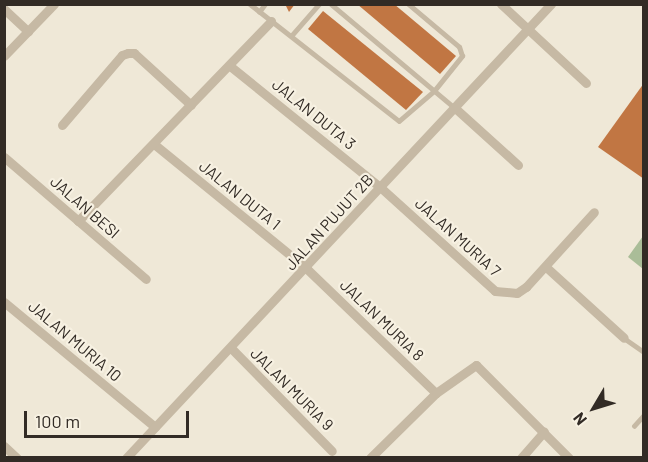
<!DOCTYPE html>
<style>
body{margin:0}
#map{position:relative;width:648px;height:462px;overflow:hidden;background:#efe8d7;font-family:Barlow,sans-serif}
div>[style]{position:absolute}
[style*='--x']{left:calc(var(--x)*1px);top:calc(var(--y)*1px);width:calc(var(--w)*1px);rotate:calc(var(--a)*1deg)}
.green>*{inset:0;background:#aabd98}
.building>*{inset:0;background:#c17643}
.lane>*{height:4.5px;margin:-2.25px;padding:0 2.25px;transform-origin:2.25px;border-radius:2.25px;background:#c6b9a4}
.street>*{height:9px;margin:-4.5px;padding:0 4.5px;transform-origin:4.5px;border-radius:4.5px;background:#c6b9a4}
span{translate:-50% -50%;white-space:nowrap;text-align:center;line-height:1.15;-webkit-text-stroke:4.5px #f7f1e2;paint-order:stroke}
.street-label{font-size:16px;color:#322b25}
.frame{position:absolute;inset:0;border:6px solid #322b25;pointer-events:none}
.north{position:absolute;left:564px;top:378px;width:60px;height:60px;-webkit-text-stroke:4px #f7f1e2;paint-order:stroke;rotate:232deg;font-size:16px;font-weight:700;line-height:24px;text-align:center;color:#322b25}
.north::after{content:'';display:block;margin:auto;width:21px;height:27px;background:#322b25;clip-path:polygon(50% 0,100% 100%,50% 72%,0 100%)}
.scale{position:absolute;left:24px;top:411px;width:165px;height:27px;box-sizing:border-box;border:3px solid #322b25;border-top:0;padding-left:8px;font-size:18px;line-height:21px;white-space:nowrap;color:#322b25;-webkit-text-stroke:4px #f7f1e2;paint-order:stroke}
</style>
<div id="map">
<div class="green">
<div style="clip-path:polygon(643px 236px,643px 269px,628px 257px)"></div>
</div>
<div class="building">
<div style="clip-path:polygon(285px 4px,295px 4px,289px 12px)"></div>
<div style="clip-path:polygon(357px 4px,394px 4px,456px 56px,440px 74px)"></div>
<div style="clip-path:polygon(323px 11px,423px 92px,406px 110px,308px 29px)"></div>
<div style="clip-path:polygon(644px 83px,644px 179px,598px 147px)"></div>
</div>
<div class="lane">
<div style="--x:250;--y:4;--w:189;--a:38.1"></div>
<div style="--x:399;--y:121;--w:46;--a:-40.6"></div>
<div style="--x:434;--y:91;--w:45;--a:-51.3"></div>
<div style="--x:462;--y:56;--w:9;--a:-108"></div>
<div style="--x:459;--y:47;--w:67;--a:-139.9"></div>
<div style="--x:331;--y:4;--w:162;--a:40"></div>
<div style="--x:259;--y:12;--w:10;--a:-53"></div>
<div style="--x:292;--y:35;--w:41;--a:-48.9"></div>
<div style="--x:624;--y:338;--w:24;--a:35"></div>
<div style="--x:634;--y:426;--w:15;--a:-48"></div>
</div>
<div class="street">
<div style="--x:501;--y:4;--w:116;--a:42.9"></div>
<div style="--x:4;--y:9;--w:33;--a:43"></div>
<div style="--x:4;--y:56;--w:72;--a:-46.1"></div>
<div style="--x:230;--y:66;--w:193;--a:38.9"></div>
<div style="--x:380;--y:187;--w:155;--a:42.1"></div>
<div style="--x:495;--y:291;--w:22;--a:5"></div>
<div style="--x:517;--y:293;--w:11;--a:-34"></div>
<div style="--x:526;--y:287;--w:101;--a:-47.8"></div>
<div style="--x:455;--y:108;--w:85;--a:42.1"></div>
<div style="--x:62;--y:125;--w:92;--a:-49.4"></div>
<div style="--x:122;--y:55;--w:6;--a:-18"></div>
<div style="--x:128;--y:53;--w:6;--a:0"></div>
<div style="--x:134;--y:53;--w:77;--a:42.4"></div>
<div style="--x:154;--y:144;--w:198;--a:39.2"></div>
<div style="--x:307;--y:269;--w:179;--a:43.9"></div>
<div style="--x:4;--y:157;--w:187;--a:40.7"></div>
<div style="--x:78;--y:221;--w:278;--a:-46"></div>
<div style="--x:546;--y:267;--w:105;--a:42.3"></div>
<div style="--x:4;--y:302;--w:196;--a:39.6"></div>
<div style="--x:231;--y:348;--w:144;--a:45.6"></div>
<div style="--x:4;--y:446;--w:18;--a:43"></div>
<div style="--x:126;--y:458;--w:622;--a:-46.89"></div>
<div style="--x:370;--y:458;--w:93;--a:-44.6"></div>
<div style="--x:436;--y:393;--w:49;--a:-35"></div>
<div style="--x:476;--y:365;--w:132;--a:45"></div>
<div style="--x:521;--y:458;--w:35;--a:-49"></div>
</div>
<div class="street-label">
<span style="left:314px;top:114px;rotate:39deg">JALAN DUTA 3</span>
<span style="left:240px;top:195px;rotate:39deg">JALAN DUTA 1</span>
<span style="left:85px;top:207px;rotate:41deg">JALAN BESI</span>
<span style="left:329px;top:222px;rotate:-48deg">JALAN PUJUT 2B</span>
<span style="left:458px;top:237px;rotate:42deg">JALAN MURIA 7</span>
<span style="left:382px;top:320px;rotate:44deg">JALAN MURIA 8</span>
<span style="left:75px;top:341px;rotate:40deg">JALAN MURIA 10</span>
<span style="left:292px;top:389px;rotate:45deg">JALAN MURIA 9</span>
</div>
<div class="frame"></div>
<div class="north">N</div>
<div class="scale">100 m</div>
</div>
